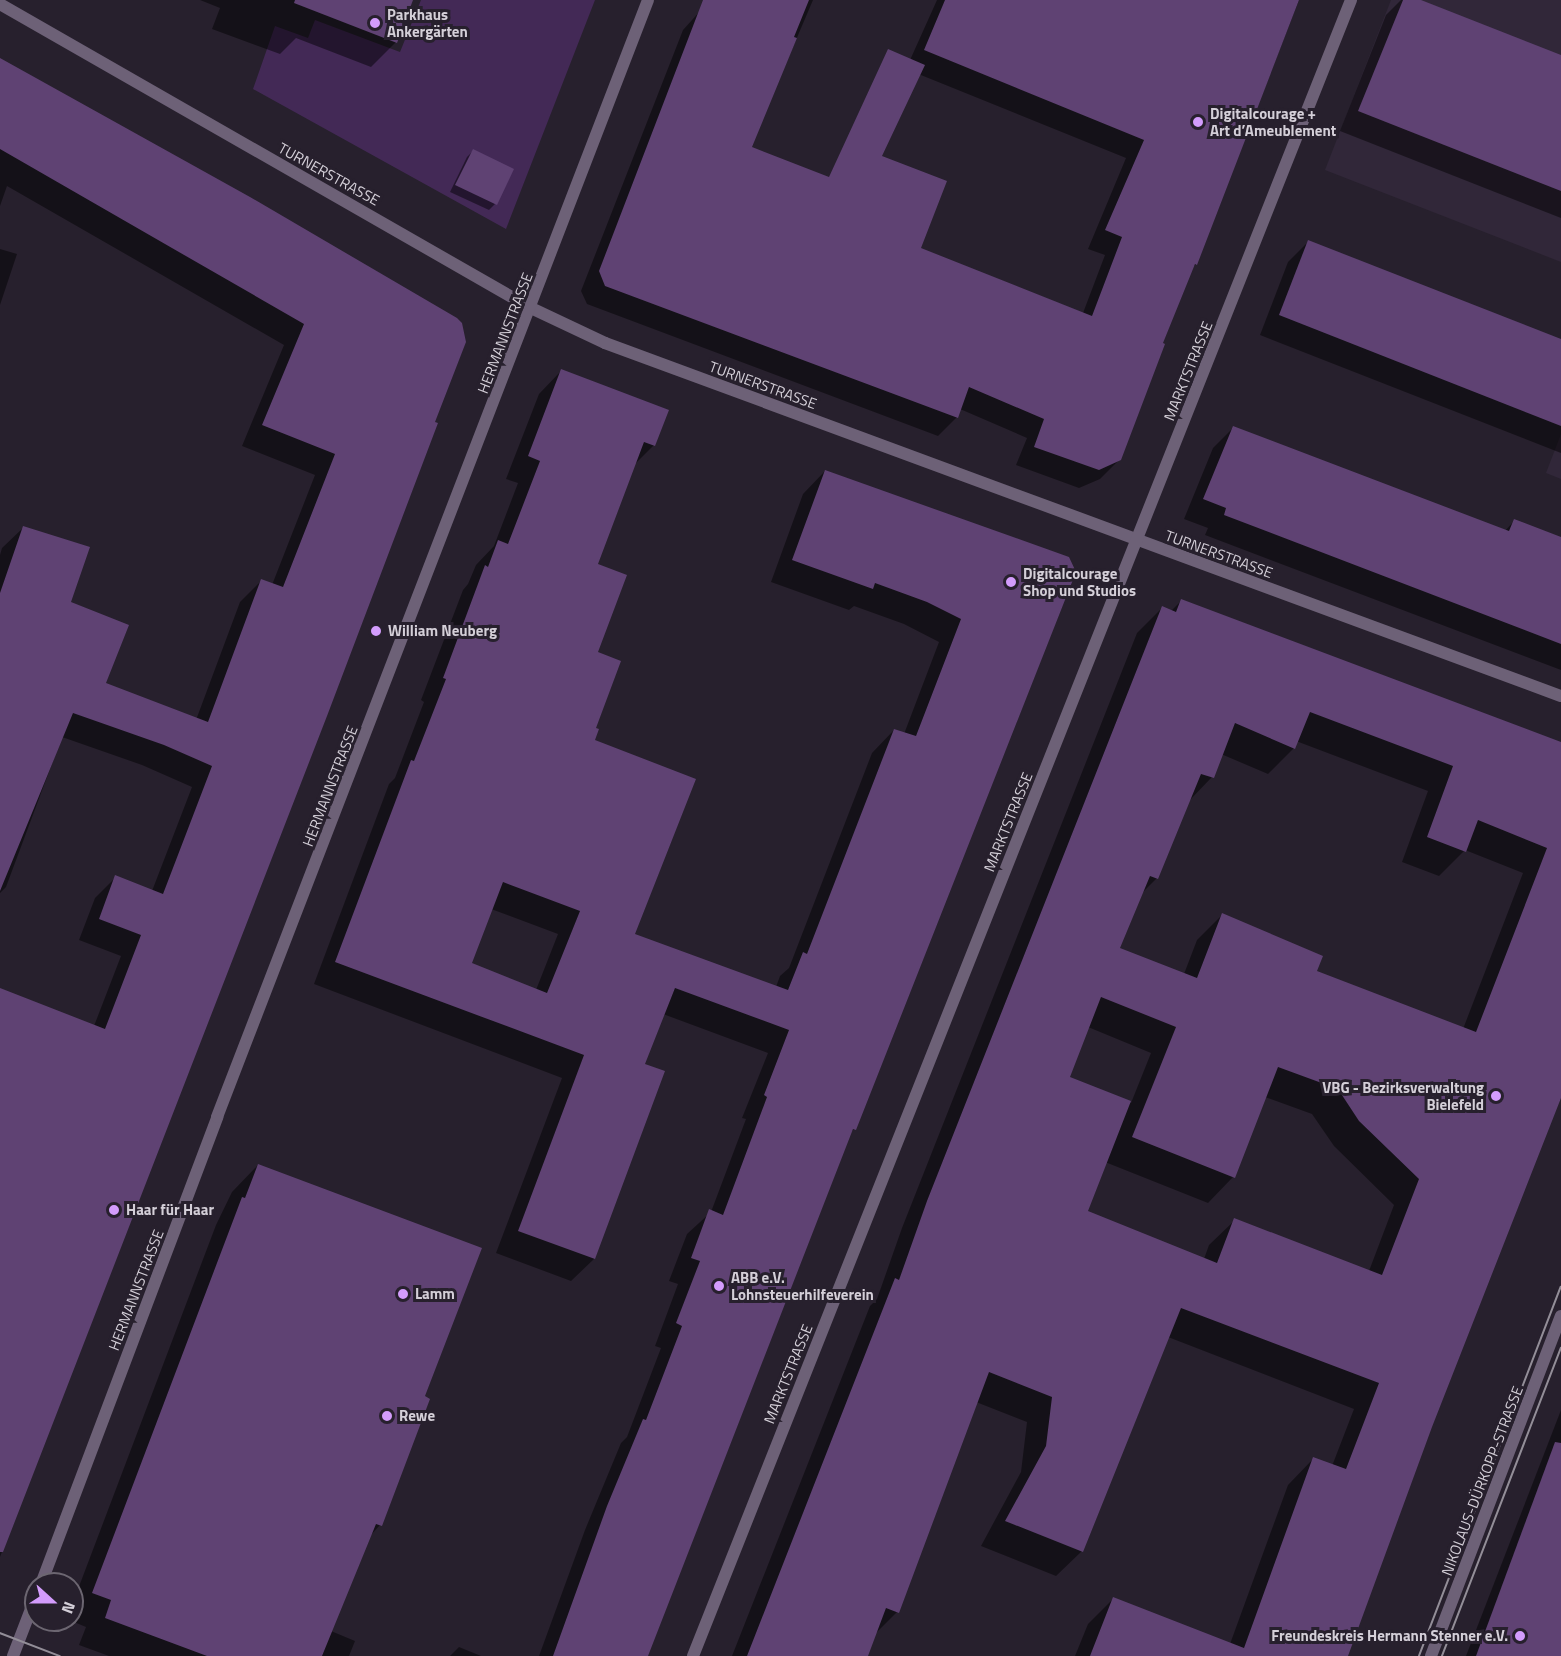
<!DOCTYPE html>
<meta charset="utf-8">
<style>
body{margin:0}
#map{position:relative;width:1561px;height:1656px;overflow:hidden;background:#27202d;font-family:"Titillium Web",sans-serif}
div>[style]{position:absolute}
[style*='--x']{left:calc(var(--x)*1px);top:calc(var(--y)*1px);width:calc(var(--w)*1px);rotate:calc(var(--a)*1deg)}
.built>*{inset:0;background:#312739}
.green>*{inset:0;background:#432956}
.shadow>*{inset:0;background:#0007}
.building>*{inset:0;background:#5f4273}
.minor>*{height:12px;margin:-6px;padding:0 6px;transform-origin:6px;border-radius:6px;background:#6d6177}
.tram>*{height:1.5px;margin:-0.75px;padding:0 0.75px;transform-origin:0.75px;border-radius:0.75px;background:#938e98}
.dots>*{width:16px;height:16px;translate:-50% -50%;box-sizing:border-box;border:3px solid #27202d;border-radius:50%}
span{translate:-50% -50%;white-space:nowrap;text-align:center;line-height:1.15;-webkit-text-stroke:6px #27202d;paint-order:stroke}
.poi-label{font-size:15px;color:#d4cfd8;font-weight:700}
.left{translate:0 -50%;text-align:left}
.right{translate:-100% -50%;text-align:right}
.street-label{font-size:15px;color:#d4cfd8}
.north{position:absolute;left:24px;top:1572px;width:60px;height:60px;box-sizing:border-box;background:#27202d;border:2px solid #6c6671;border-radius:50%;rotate:111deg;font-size:16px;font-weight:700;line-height:24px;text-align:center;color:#d4cfd8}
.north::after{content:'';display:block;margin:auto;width:21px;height:27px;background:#d39cfc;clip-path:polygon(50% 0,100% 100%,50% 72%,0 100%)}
</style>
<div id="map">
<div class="built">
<div style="clip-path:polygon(1391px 0,1561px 0,1561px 262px,1325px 170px)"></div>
<div style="clip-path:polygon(1561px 434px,1561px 479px,1546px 473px)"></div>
</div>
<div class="green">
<div style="clip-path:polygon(421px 0,595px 0,506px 229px,253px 89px,275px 26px,308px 38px,315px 20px,400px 52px)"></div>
</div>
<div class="shadow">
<div style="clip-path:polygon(200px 0,412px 0,396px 42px,371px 67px,296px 38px,280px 54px,212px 29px,220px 8px)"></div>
<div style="clip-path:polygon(710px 0,813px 0,750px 148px,919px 248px,1083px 313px,1105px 255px,1088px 249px,1126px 158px,906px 69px,937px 0,1299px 0,1196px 264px,1191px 269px,1161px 343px,1119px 460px,1100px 479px,1079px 488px,1016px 465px,1027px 438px,960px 409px,957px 417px,938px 436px,587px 304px,581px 291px,683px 30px)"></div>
<div style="clip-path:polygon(1401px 0,1417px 0,1561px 57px,1561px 218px,1340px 131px,1386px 15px)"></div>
<div style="clip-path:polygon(0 60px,436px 424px,0 1557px,0 990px,94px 1026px,121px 956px,79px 940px,95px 898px,116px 877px,152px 891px,192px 787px,142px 765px,62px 737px,6px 887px,0 893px,0 555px,2px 548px,24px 527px,69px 603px,104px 684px,196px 720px,240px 602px,261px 581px,272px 585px,315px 475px,242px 446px,284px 345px,7px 186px,0 206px)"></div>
<div style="clip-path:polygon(473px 151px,495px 204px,489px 210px,450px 192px,467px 157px)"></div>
<div style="clip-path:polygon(1308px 242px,1561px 341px,1561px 453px,1260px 335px,1288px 262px)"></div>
<div style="clip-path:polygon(0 249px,17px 254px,0 305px)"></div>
<div style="clip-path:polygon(evenodd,561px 371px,654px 445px,634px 465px,596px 565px,593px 741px,633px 935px,776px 987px,780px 976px,789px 968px,872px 753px,894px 730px,904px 734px,939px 642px,904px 624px,854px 606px,849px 610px,771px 582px,803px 494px,825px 471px,1068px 559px,854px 1129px,849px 1134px,647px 1656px,539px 1656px,585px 1530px,621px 1443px,627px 1437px,661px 1348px,655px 1346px,678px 1284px,669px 1281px,687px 1234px,711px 1212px,746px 1119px,742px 1118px,768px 1053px,663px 1014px,643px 1065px,663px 1072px,594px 1259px,571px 1281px,496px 1253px,562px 1078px,314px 984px,389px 784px,395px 778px,424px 702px,421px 700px,463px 590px,468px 584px,476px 565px,494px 546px,518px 483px,506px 479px,539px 394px,561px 371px,491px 909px,558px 934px,536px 990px,470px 964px,491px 909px)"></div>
<div style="clip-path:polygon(1233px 428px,1505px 531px,1514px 521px,1561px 539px,1561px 670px,1205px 535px,1208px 528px,1184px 519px,1213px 448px)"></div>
<div style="clip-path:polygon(evenodd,1181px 601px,1561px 745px,1561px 1091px,1430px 1427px,1345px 1656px,1075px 1656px,1088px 1624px,1113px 1599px,1230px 1644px,1288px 1485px,1313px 1459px,1332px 1466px,1354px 1409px,1168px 1337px,1082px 1551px,1056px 1576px,981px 1546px,1021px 1472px,1027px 1422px,976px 1402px,897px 1612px,874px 1635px,865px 1656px,732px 1656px,870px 1306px,877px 1299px,902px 1228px,1137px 633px,1162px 608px,1171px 611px,1181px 601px,1296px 741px,1428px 791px,1402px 862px,1439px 876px,1465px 850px,1523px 873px,1463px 1029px,1315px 972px,1222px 915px,1197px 940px,1184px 974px,1118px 949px,1141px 894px,1157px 878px,1188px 802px,1212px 777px,1221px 754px,1268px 774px,1294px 748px,1296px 741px,1181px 601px,1088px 1027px,1151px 1053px,1131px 1103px,1068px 1078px,1088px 1027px,1181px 601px,1265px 1097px,1312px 1114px,1334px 1146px,1394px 1205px,1369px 1271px,1235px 1220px,1209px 1245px,1204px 1259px,1086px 1212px,1105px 1162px,1208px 1203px,1233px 1177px,1265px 1097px)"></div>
<div style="clip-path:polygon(258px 1165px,423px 1397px,380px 1525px,370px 1536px,331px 1631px,355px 1641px,349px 1656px,109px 1656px,79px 1645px,86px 1627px,69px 1620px,72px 1620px,72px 1605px,216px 1225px,232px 1192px)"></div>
<div style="clip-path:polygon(1561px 1410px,1561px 1656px,1466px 1656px)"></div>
<div style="clip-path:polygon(459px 1647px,481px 1656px,450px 1656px)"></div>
</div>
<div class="building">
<div style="clip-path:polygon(295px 0,413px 0,397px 43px,294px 3px)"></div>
<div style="clip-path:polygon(703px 0,809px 0,794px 37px,797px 38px,752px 147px,829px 177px,888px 49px,925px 65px,882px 156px,947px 181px,921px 248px,1092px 316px,1122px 237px,1105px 230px,1144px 140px,924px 50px,945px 0,1299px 0,1197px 265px,1195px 264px,1163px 343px,1165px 344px,1121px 460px,1099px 470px,1034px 447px,1044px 419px,969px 387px,958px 418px,605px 286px,599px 271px)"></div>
<div style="clip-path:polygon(1403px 0,1421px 0,1561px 55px,1561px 191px,1358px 111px)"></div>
<div style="clip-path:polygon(0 58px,250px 197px,457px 318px,462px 323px,466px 342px,435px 422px,438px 423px,327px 716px,3px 1552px,0 1552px,0 988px,105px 1029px,141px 935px,99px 919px,115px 875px,163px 894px,212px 766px,164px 745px,73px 713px,0 891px,0 593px,23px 526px,90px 547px,71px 602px,129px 625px,106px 683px,208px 722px,261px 579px,283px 587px,335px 454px,262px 425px,304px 324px,0 149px)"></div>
<div style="clip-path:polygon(473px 149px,514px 169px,497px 205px,455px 185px)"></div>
<div style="clip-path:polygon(1308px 240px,1561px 339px,1561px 426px,1279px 315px)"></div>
<div style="clip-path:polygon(evenodd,561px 369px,669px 410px,655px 446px,644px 442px,598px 564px,627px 575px,598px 652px,621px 661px,596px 728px,599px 729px,595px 740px,696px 779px,635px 934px,788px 990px,803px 952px,807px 954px,894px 729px,916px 736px,961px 619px,927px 602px,875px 583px,873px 589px,792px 560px,825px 470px,1069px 557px,1076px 572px,856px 1130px,853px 1129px,648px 1656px,553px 1656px,607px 1506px,643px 1419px,646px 1420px,682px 1326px,676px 1323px,700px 1261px,691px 1258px,709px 1209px,723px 1215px,767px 1097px,764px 1095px,789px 1030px,675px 988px,645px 1064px,665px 1071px,595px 1259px,518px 1231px,584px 1055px,335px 962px,411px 760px,414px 761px,446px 679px,443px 678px,485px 565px,488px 567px,498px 540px,508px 544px,540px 461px,528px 456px,561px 369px,503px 882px,580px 911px,547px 993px,472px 963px,503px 882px)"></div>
<div style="clip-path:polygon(1233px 426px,1509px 531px,1514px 519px,1561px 537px,1561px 644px,1224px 515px,1226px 508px,1203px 499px)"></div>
<div style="clip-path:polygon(evenodd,1181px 599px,1561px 742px,1561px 1098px,1432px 1427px,1348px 1656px,1090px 1656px,1113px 1597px,1244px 1648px,1313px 1457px,1346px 1469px,1379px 1383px,1181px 1308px,1083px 1552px,1005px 1521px,1046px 1446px,1052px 1397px,989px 1372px,899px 1613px,886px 1608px,868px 1656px,747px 1656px,895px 1278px,899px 1280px,927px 1201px,1162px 606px,1176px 612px,1181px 599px,1310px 712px,1453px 766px,1427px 837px,1466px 852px,1478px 820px,1547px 848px,1476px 1032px,1317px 971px,1323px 956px,1222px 913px,1197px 978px,1120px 948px,1150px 876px,1158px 879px,1201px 774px,1214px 778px,1235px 723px,1295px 749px,1310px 712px,1181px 599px,1101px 997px,1176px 1027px,1132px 1137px,1235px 1178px,1278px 1067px,1338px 1089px,1359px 1121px,1419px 1179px,1382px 1275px,1234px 1218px,1217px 1263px,1088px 1211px,1131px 1101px,1070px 1077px,1101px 997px)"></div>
<div style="clip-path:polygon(258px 1164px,482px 1248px,425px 1396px,430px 1399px,382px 1526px,376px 1524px,322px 1656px,207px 1656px,105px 1618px,111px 1600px,92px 1593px,242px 1197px,245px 1198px)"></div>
<div style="clip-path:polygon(1555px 1442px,1561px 1443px,1561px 1656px,1476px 1656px)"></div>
</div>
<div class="minor">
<div style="--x:0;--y:4;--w:612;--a:29.79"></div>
<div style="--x:531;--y:308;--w:82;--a:25.3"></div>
<div style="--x:605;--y:343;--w:1019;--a:20.27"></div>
<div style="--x:41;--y:1584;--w:499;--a:-69.3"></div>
<div style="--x:217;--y:1117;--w:1197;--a:-68.9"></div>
<div style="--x:13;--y:1656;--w:64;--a:-69"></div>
<div style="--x:693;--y:1656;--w:1782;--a:-68.33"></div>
<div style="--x:1431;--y:1656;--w:364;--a:-69.1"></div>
</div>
<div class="tram">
<div style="--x:0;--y:1633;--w:64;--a:21"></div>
<div style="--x:1419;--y:1656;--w:395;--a:-69"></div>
<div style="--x:1442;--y:1656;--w:330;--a:-68.9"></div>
</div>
<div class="dots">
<div style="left:375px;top:23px;background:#d39cfc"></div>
<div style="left:1198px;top:122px;background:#d39cfc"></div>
<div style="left:1011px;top:582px;background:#d39cfc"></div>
<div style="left:376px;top:631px;background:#d39cfc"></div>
<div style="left:1496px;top:1096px;background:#d39cfc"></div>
<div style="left:114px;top:1210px;background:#d39cfc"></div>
<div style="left:719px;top:1286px;background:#d39cfc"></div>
<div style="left:403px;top:1294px;background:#d39cfc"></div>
<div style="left:387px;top:1416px;background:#d39cfc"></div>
<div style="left:1520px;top:1636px;background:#d39cfc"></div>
</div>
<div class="poi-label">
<span class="left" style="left:387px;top:23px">Parkhaus<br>Ankergärten</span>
<span class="left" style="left:1210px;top:122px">Digitalcourage +<br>Art d’Ameublement</span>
<span class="left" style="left:1023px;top:582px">Digitalcourage<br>Shop und Studios</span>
<span class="left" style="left:388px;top:631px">William Neuberg</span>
<span class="right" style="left:1484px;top:1096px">VBG - Bezirksverwaltung<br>Bielefeld</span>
<span class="left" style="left:126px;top:1210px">Haar für Haar</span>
<span class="left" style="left:731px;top:1286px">ABB e.V.<br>Lohnsteuerhilfeverein</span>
<span class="left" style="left:415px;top:1294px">Lamm</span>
<span class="left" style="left:399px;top:1416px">Rewe</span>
<span class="right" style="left:1508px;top:1636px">Freundeskreis Hermann Stenner e.V.</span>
</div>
<div class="street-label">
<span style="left:329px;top:174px;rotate:29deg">TURNERSTRASSE</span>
<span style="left:505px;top:333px;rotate:-69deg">HERMANNSTRASSE</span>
<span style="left:1188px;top:371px;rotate:-68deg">MARKTSTRASSE</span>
<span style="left:763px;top:385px;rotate:20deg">TURNERSTRASSE</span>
<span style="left:1219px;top:554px;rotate:20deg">TURNERSTRASSE</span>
<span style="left:330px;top:786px;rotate:-69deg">HERMANNSTRASSE</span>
<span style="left:1008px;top:822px;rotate:-68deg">MARKTSTRASSE</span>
<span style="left:136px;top:1290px;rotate:-69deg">HERMANNSTRASSE</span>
<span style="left:788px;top:1374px;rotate:-68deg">MARKTSTRASSE</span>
<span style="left:1482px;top:1481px;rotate:-69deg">NIKOLAUS-DÜRKOPP-STRASSE</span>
</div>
<div class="north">N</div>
</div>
